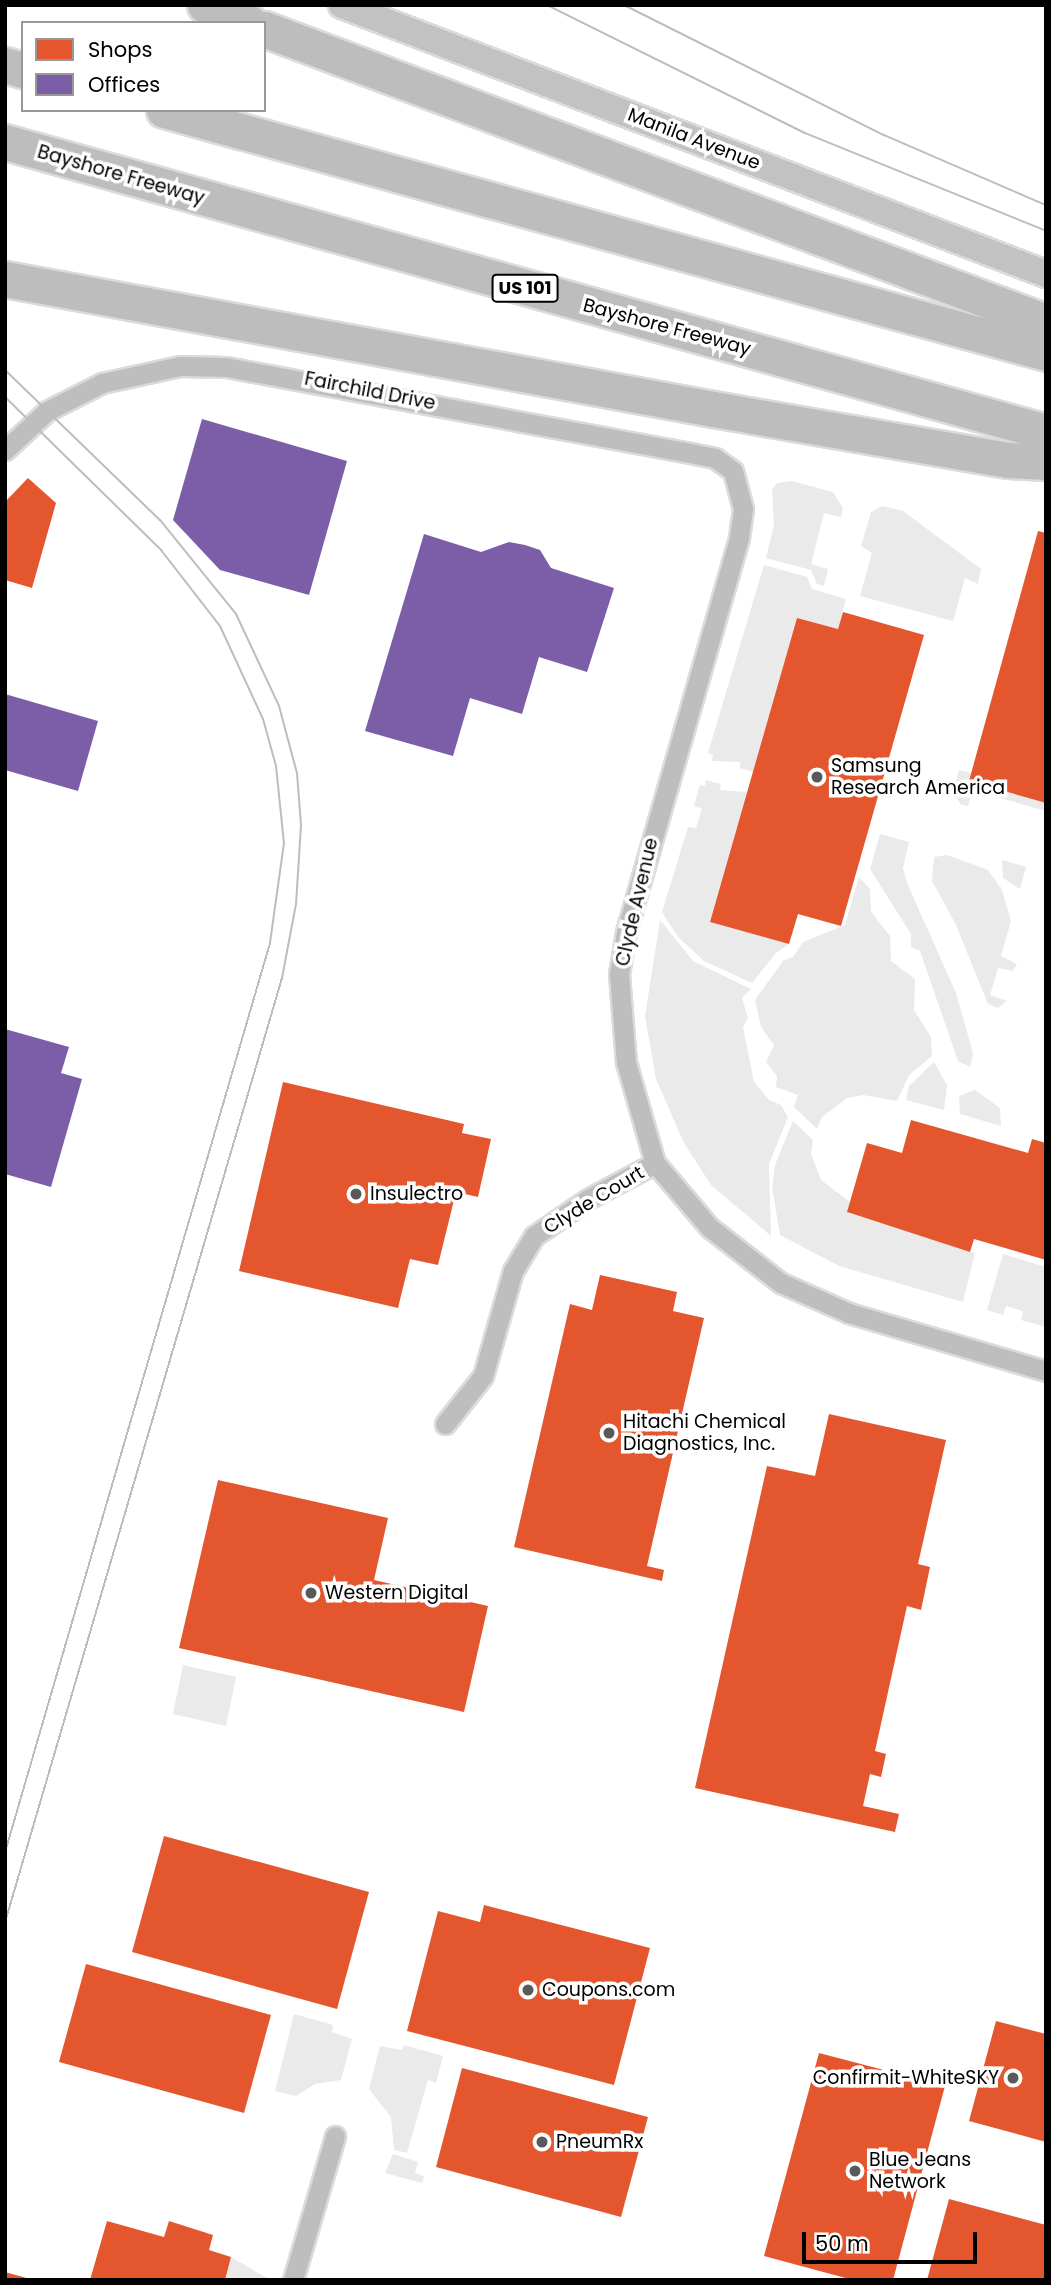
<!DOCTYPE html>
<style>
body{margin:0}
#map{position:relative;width:1051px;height:2285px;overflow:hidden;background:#fff;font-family:Poppins,sans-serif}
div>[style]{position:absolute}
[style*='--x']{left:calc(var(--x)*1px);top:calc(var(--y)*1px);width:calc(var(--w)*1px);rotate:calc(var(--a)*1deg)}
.green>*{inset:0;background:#eaeaea}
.shops>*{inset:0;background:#e4572e}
.offices>*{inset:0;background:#7b5ea7}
.roads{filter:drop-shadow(2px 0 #dbdbdb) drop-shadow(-2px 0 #dbdbdb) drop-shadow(0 2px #dbdbdb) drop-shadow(0 -2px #dbdbdb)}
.minor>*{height:19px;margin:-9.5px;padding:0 9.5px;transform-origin:9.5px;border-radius:9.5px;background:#bebebe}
.secondary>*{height:26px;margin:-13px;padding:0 13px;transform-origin:13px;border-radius:13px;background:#c2c2c2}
.motorway>*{height:35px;margin:-17.5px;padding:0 17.5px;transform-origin:17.5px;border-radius:17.5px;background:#bdbdbd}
.tram>*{height:2px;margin:-1px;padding:0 1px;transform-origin:1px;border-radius:1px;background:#bdbdbd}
.dots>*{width:19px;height:19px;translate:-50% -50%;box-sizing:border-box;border:4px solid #fff;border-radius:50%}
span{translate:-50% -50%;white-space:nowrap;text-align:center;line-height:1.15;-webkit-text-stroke:7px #fff;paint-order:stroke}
.shield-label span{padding:2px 5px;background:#fff;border:2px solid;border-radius:5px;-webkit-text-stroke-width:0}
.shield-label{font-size:18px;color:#000;font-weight:700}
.street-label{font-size:19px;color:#000}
.poi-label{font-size:19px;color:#000}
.left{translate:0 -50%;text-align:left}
.right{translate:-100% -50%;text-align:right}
.frame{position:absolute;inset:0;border:7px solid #000;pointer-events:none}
.legend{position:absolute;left:21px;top:21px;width:245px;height:91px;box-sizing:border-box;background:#fff;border:2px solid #999;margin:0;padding:9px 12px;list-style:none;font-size:21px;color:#000}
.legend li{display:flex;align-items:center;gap:14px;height:35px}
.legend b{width:35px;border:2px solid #999}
.scale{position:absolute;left:802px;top:2232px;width:175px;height:32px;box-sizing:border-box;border:4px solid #000;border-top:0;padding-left:9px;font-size:21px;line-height:24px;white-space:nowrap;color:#000;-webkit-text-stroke:5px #fff;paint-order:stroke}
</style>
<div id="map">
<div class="green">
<div style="clip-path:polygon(791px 481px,833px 492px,843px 508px,841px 517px,824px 513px,811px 564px,828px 569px,824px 586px,817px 584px,811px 570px,766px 558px,774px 525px,772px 490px,777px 483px)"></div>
<div style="clip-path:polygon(882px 506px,903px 511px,981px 569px,978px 584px,965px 578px,953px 621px,860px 596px,872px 553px,861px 546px,871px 512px)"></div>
<div style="clip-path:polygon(764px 565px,807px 577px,812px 589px,846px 599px,838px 629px,797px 618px,753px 772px,740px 768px,740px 762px,712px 761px,713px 755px,708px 753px)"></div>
<div style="clip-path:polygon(959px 770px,971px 773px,969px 781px,1046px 803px,1046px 811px,972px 790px,968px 806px,961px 805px,953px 792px)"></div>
<div style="clip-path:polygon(706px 780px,721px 784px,720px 790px,747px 792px,710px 922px,789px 944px,776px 953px,752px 983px,704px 961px,678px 937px,662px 912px,688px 827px,696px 828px,702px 809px,694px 806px,700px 785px,705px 786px)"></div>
<div style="clip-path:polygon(880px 834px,909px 842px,903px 868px,907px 883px,956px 993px,973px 1053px,970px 1067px,958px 1061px,920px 951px,911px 947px,911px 934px,870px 869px)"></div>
<div style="clip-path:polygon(947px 855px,988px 870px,1002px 890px,1011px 921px,1001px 956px,1017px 964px,1013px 971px,998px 968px,990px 995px,1007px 1001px,998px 1008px,988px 1004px,956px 925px,932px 881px,934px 857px)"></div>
<div style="clip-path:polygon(1002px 860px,1026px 867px,1020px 889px,1003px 878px)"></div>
<div style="clip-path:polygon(859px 877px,870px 889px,871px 912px,890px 936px,891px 961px,915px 979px,914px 1010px,931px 1037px,932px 1056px,909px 1075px,897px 1101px,863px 1095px,847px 1098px,822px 1117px,817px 1129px,794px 1107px,798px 1095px,776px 1087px,777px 1076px,766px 1062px,774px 1045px,761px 1027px,755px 1000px,783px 961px,793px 957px,803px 942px,845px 925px)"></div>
<div style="clip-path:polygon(660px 920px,693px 961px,751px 989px,742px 998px,748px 1018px,743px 1027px,754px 1082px,769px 1100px,781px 1105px,788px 1117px,769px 1164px,771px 1236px,711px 1185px,684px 1143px,656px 1079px,645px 1016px)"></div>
<div style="clip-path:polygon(934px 1062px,947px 1085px,944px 1110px,906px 1100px,909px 1086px)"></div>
<div style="clip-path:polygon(975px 1090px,1000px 1108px,1001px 1126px,960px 1114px,959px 1096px)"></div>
<div style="clip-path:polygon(793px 1121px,813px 1140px,811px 1154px,821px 1180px,850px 1202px,848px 1213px,975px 1253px,963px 1302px,839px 1266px,780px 1235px,772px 1188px,775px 1165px)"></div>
<div style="clip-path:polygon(1003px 1254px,1046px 1267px,1046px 1327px,1021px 1320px,1023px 1311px,1006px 1306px,1003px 1315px,987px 1310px)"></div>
<div style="clip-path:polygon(183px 1665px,236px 1677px,226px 1726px,173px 1714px)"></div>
<div style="clip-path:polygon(294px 2014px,333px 2025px,332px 2032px,352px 2039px,341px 2080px,315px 2084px,296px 2096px,275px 2091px)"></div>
<div style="clip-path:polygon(404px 2045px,443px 2056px,436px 2083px,428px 2080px,407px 2153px,394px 2150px,391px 2117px,369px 2089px,380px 2046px,402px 2050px)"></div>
<div style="clip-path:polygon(393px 2154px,418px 2162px,415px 2173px,424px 2176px,422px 2183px,385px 2173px)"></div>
<div style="clip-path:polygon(231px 2257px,267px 2278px,267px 2280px,225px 2280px)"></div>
</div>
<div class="shops">
<div style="clip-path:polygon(28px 478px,56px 503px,32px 588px,5px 580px,5px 502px)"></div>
<div style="clip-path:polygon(1038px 531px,1046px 533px,1046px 803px,969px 781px)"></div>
<div style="clip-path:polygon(843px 612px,924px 635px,841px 926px,798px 914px,789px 944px,710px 922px,797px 618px,838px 629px)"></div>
<div style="clip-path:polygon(283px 1082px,464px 1124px,462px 1133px,491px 1139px,478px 1197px,456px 1192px,438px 1265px,410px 1259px,398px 1308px,239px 1271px)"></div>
<div style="clip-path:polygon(911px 1120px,1028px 1153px,1032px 1139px,1046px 1143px,1046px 1260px,974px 1239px,970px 1252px,847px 1212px,867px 1143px,902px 1153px)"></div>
<div style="clip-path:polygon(600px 1275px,677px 1292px,673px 1311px,704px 1318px,647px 1566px,664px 1570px,662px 1581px,514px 1547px,570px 1304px,592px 1310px)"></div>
<div style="clip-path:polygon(829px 1414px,946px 1440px,918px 1564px,930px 1567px,921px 1610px,907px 1606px,875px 1751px,886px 1754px,881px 1777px,870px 1774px,863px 1806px,899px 1814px,895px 1832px,695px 1788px,767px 1466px,815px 1476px)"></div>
<div style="clip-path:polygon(218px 1480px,388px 1518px,374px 1580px,488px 1606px,464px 1712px,179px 1648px)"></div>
<div style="clip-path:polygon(164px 1836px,369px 1892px,337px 2009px,132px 1952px)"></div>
<div style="clip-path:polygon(484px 1905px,650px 1948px,614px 2085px,407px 2031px,438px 1911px,480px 1922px)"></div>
<div style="clip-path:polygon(86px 1964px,271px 2015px,244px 2113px,59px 2062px)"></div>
<div style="clip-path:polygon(996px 2021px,1046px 2034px,1046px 2142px,969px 2121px)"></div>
<div style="clip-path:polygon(819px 2053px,945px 2086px,893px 2280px,853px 2280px,764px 2256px)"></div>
<div style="clip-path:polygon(462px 2068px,648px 2117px,621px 2217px,436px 2167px)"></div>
<div style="clip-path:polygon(949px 2199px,1046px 2225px,1046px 2280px,927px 2280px)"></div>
<div style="clip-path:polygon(107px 2221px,164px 2237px,169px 2221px,213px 2235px,209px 2250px,231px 2257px,225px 2280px,90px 2280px)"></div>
<div style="clip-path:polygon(5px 2272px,30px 2279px,30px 2280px,5px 2280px)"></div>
</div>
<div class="offices">
<div style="clip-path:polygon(202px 419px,347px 461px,309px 595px,220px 570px,173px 520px)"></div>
<div style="clip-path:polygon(424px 534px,481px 552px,509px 542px,525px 545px,540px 550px,551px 568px,614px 588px,587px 672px,539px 657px,522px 714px,470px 698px,453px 756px,365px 731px)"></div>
<div style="clip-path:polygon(5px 694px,98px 721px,78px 791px,5px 770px)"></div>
<div style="clip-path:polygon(5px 1029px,69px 1047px,61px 1073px,82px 1079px,51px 1187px,5px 1174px)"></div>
</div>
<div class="roads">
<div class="minor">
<div style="--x:5;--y:450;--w:57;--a:-42.9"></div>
<div style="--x:47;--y:411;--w:62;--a:-27"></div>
<div style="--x:102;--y:383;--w:80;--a:-12.3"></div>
<div style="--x:180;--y:366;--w:46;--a:1.2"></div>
<div style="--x:226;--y:367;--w:477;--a:10.5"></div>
<div style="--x:695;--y:454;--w:20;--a:11"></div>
<div style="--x:715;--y:458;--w:22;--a:36"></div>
<div style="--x:733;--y:471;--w:39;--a:75"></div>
<div style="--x:743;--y:509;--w:29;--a:98"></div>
<div style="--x:739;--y:538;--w:410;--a:106"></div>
<div style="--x:626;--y:932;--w:43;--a:99.5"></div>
<div style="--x:619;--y:974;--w:88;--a:85.5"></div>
<div style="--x:626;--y:1062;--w:105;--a:74"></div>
<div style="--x:655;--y:1163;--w:84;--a:49.8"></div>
<div style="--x:709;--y:1227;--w:91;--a:37.9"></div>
<div style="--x:781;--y:1283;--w:74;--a:23.8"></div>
<div style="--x:849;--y:1313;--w:205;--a:16.4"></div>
<div style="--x:445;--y:1424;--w:61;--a:-51.6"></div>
<div style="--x:483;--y:1376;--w:109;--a:-74.1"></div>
<div style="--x:513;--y:1271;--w:41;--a:-59"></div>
<div style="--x:534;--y:1236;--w:65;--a:-34.4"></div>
<div style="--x:588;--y:1199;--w:76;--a:-28.2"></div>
<div style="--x:293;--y:2280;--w:150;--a:-73.7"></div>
</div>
<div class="secondary">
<div style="--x:342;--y:5;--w:754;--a:20.91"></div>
</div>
<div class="motorway">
<div style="--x:205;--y:5;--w:48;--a:22.2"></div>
<div style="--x:264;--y:29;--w:835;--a:20.54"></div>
<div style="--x:5;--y:65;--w:19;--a:16"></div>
<div style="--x:164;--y:110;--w:915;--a:15.4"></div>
<div style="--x:5;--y:142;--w:1081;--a:15.57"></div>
<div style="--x:5;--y:279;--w:720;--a:10.4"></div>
<div style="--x:713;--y:409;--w:299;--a:9.8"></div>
<div style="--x:1008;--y:460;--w:38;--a:3"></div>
</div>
</div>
<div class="tram">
<div style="--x:547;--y:5;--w:288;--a:26.4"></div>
<div style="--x:805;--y:133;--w:260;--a:22.1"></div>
<div style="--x:624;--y:5;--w:291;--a:26.6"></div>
<div style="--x:884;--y:135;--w:176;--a:23.4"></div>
<div style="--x:5;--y:370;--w:216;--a:44.1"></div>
<div style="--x:160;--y:520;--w:121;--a:51"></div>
<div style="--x:236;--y:614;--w:102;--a:64.9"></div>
<div style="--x:279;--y:706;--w:69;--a:75"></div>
<div style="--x:297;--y:773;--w:52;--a:85.6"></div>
<div style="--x:301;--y:825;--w:79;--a:93.6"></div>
<div style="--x:296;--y:904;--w:75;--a:100.7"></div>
<div style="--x:282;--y:978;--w:984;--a:106.35"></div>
<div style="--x:5;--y:397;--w:219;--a:44.4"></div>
<div style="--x:161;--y:550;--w:96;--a:52.2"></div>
<div style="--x:220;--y:626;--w:102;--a:65.2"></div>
<div style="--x:263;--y:719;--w:49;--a:74.5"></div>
<div style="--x:276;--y:766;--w:77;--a:84.1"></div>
<div style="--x:284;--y:843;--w:101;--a:98"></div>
<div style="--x:270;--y:943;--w:947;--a:106.25"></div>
</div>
<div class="dots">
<div style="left:817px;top:777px;background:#595959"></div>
<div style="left:356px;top:1194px;background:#595959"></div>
<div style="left:609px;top:1433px;background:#595959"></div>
<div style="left:311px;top:1593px;background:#595959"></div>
<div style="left:528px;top:1990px;background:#595959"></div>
<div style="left:1013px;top:2078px;background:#595959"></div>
<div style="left:542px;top:2142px;background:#595959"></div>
<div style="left:855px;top:2171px;background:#595959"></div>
</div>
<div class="shield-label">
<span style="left:525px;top:288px">US 101</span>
</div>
<div class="street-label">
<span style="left:694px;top:139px;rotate:21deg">Manila Avenue</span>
<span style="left:121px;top:175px;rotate:16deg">Bayshore Freeway</span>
<span style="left:667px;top:327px;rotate:15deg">Bayshore Freeway</span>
<span style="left:370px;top:391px;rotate:11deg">Fairchild Drive</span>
<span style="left:637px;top:902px;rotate:-77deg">Clyde Avenue</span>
<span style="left:594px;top:1200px;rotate:-31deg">Clyde Court</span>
</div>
<div class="poi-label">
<span class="left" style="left:831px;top:777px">Samsung<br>Research America</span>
<span class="left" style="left:370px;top:1194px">Insulectro</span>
<span class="left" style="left:623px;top:1433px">Hitachi Chemical<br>Diagnostics, Inc.</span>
<span class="left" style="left:325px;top:1593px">Western Digital</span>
<span class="left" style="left:542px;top:1990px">Coupons.com</span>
<span class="right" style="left:999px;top:2078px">Confirmit-WhiteSKY</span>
<span class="left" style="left:556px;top:2142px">PneumRx</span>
<span class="left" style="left:869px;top:2171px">Blue Jeans<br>Network</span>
</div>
<div class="frame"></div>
<ul class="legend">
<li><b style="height:19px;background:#e4572e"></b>Shops</li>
<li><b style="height:19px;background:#7b5ea7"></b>Offices</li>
</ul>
<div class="scale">50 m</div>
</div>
